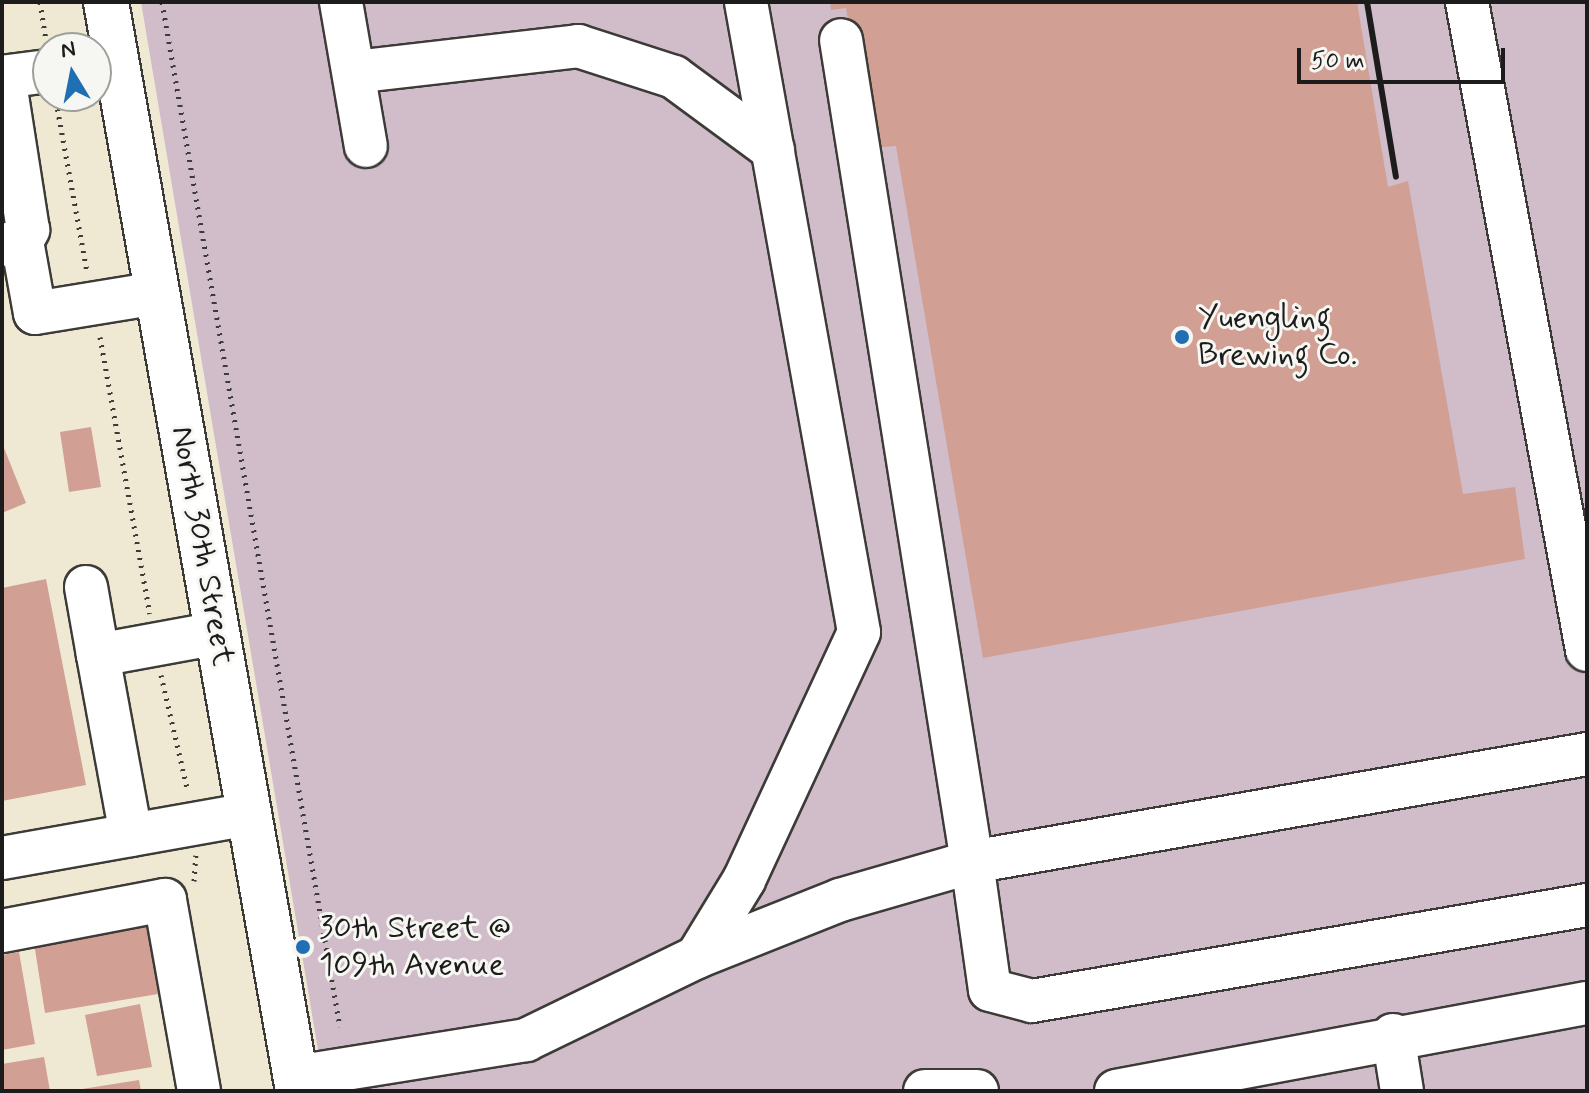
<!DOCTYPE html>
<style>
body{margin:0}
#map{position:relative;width:1589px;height:1093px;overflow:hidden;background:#efe9d3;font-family:Mynerve,sans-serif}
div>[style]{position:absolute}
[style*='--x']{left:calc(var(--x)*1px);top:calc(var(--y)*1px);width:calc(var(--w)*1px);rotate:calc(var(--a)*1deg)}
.industrial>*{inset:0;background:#d1bdc9}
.building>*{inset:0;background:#d19f94}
.path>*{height:5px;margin-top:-2.5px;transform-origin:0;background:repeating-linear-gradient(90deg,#3c3b37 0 2px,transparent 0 8px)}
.roads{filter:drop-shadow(2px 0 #3c3b37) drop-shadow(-2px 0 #3c3b37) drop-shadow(0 2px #3c3b37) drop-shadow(0 -2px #3c3b37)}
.minor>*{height:42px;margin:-21px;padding:0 21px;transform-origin:21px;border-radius:21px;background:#fff}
.major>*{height:44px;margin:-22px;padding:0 22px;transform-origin:22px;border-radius:22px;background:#fff}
.rail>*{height:6px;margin:-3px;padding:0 3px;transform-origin:3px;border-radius:3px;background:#1c1c1c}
.dots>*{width:22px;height:22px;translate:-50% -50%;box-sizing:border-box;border:4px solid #f6f6f2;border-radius:50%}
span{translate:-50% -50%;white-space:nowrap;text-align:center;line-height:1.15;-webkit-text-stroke:6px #f6f6f2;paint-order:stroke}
.poi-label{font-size:32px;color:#1c1c1c}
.left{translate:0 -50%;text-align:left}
.street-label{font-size:32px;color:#1c1c1c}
.frame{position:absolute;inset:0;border:4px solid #1c1c1c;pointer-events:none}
.north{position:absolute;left:32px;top:32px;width:80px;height:80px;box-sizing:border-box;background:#f6f6f2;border:2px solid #9f9f9c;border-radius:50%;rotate:350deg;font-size:22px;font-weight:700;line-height:32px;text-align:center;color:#1c1c1c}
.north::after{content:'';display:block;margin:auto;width:28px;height:36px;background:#1f6fb2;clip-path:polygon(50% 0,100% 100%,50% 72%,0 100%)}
.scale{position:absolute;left:1297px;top:48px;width:208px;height:36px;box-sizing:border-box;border:4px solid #1c1c1c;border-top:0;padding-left:10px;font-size:24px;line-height:28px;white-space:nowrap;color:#1c1c1c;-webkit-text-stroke:6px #f6f6f2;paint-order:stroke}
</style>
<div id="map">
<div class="industrial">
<div style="clip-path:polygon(141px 2px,1587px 2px,1587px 1091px,325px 1091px)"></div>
</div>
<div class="building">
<div style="clip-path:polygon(830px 2px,1357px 2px,1388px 187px,1408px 181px,1463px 494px,1515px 487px,1525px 559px,983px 658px,896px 146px,870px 148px,846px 8px,831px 10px)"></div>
<div style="clip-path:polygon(91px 427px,101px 487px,69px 492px,60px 432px)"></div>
<div style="clip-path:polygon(2px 443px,26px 503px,2px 513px)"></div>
<div style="clip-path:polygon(46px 579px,86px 785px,2px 801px,2px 588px)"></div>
<div style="clip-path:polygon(147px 924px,158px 994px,45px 1013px,34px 943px)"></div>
<div style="clip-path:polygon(19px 952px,35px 1044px,2px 1050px,2px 955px)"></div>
<div style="clip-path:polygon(140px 1004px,152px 1067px,97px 1076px,85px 1015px)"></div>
<div style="clip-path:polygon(44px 1057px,50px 1091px,2px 1091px,2px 1064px)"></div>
<div style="clip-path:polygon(139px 1080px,141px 1091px,82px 1091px,82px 1089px)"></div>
</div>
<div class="path">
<div style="--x:40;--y:2;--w:39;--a:81"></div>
<div style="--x:162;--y:2;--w:1040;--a:80.15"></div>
<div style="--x:56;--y:101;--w:174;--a:79.7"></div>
<div style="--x:100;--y:337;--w:281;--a:79.8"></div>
<div style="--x:161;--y:675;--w:116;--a:77"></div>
<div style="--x:194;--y:881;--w:26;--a:-86"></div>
</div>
<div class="roads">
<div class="minor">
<div style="--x:341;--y:2;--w:146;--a:80.2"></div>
<div style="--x:1467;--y:2;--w:659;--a:79.51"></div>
<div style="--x:354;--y:72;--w:226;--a:-6.6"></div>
<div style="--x:578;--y:46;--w:101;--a:17.9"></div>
<div style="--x:674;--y:77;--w:123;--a:36.4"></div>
<div style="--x:2;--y:77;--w:46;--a:-7.4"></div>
<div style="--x:22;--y:241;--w:73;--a:79.8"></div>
<div style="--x:35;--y:313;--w:124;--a:-9.3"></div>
<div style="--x:2;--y:245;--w:20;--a:-11"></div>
<div style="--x:22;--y:241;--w:13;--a:-61"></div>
<div style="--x:28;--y:230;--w:155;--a:-98.9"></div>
<div style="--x:86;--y:587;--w:69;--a:80"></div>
<div style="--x:98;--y:655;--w:122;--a:-10.4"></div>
<div style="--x:98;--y:655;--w:183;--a:79.6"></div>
<div style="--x:1587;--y:754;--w:624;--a:170.04"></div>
<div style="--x:972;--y:862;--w:129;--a:82"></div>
<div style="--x:990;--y:990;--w:43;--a:14.7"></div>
<div style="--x:1032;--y:1001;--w:563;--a:-9.81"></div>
<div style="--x:2;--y:858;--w:252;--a:-10.1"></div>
<div style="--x:2;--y:931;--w:166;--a:-10.8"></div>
<div style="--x:165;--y:900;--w:194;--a:79.9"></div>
<div style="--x:697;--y:957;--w:90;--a:-58.6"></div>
<div style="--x:744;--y:880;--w:273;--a:-65.1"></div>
<div style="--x:859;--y:632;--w:640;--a:-100.17"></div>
<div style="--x:1393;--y:1035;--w:57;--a:80.9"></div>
<div style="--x:296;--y:1077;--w:233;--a:-9.1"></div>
<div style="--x:526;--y:1040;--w:190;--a:-25.9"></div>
<div style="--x:697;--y:957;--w:154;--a:-21.7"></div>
<div style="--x:840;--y:900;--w:137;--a:-16.1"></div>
<div style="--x:972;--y:862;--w:832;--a:-99.05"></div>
<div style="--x:925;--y:1091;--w:52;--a:0"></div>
<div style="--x:1116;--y:1091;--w:479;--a:-10.6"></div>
</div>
<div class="major">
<div style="--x:106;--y:2;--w:1106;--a:80"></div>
</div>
</div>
<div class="rail">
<div style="--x:1367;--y:2;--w:177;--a:80.6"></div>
</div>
<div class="dots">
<div style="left:1182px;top:337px;background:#1f6fb2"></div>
<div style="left:303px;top:947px;background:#1f6fb2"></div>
</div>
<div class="poi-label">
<span class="left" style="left:1198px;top:337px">Yuengling<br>Brewing Co.</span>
<span class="left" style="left:319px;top:947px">30th Street @<br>109th Avenue</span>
</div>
<div class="street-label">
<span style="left:202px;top:546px;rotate:80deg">North 30th Street</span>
</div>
<div class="frame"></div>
<div class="north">N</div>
<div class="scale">50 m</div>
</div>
